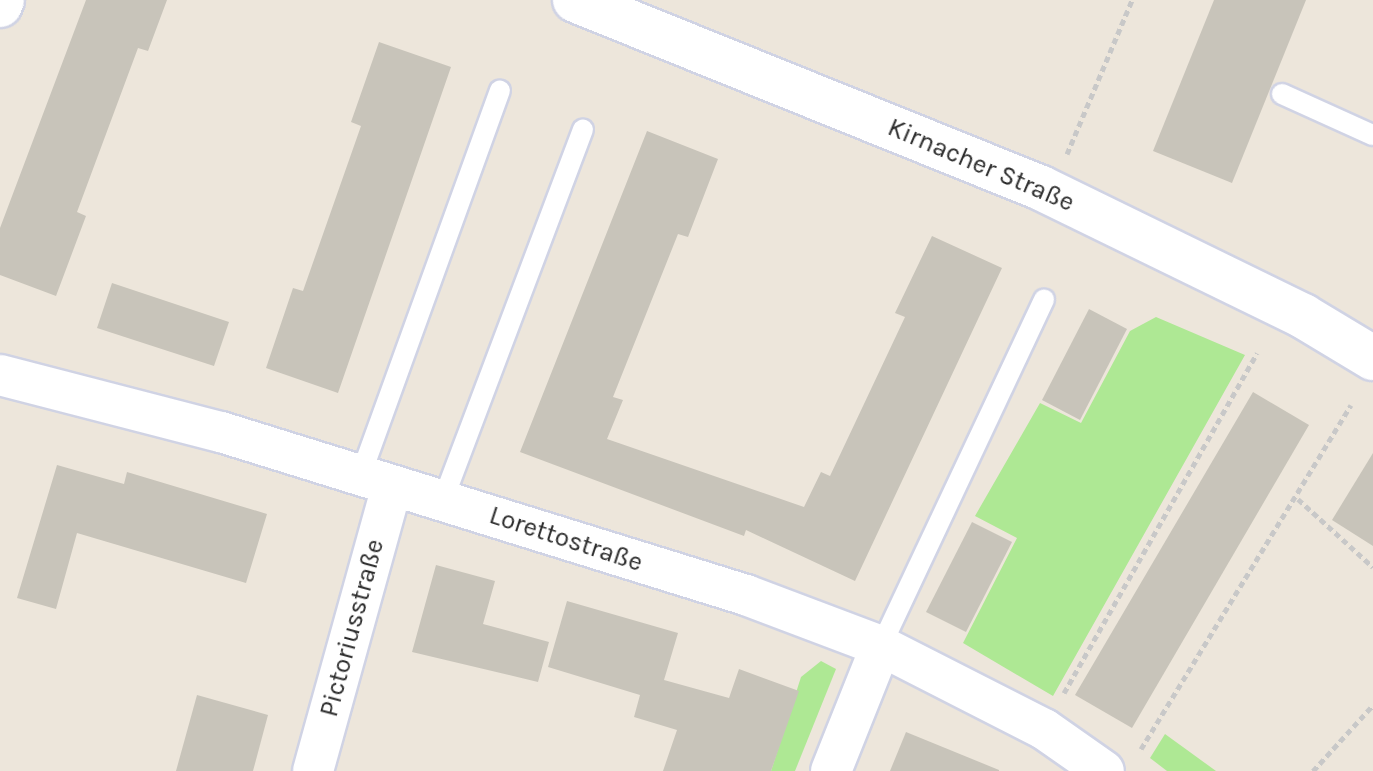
<!DOCTYPE html>
<meta charset="utf-8">
<style>
body{margin:0}
#map{position:relative;width:1373px;height:771px;overflow:hidden;background:#ede6db;font-family:Karla,sans-serif}
div>[style]{position:absolute}
[style*='--x']{left:calc(var(--x)*1px);top:calc(var(--y)*1px);width:calc(var(--w)*1px);rotate:calc(var(--a)*1deg)}
.green>*{inset:0;background:#aee894}
.building>*{inset:0;background:#c8c4ba}
.path>*{height:5px;margin-top:-2.5px;transform-origin:0;background:repeating-linear-gradient(90deg,#c8c8c8 0 6px,transparent 0 10px)}
.roads{filter:drop-shadow(2px 0 #d0d3e4) drop-shadow(-2px 0 #d0d3e4) drop-shadow(0 2px #d0d3e4) drop-shadow(0 -2px #d0d3e4)}
.service>*{height:20px;margin:-10px;padding:0 10px;transform-origin:10px;border-radius:10px;background:#fff}
.minor>*{height:40px;margin:-20px;padding:0 20px;transform-origin:20px;border-radius:20px;background:#fff}
.tertiary>*{height:44px;margin:-22px;padding:0 22px;transform-origin:22px;border-radius:22px;background:#fff}
.secondary>*{height:44px;margin:-22px;padding:0 22px;transform-origin:22px;border-radius:22px;background:#fff}
span{translate:-50% -50%;white-space:nowrap;text-align:center;line-height:1.15;-webkit-text-stroke:7px #fff;paint-order:stroke}
.street-label{font-size:26px;color:#2a2a2a}
</style>
<div id="map">
<div class="green">
<div style="clip-path:polygon(1156px 317px,1245px 355px,1053px 696px,963px 643px,1017px 538px,975px 516px,1040px 403px,1081px 423px,1130px 331px)"></div>
<div style="clip-path:polygon(821px 661px,836px 669px,795px 771px,771px 771px,801px 677px)"></div>
<div style="clip-path:polygon(1165px 734px,1216px 771px,1167px 771px,1150px 758px)"></div>
</div>
<div class="building">
<div style="clip-path:polygon(86px 0,167px 0,148px 51px,138px 48px,77px 212px,86px 216px,56px 296px,0 275px,0 228px)"></div>
<div style="clip-path:polygon(1214px 0,1306px 0,1232px 183px,1153px 151px)"></div>
<div style="clip-path:polygon(379px 42px,451px 67px,338px 393px,266px 368px,293px 288px,303px 291px,361px 126px,351px 122px)"></div>
<div style="clip-path:polygon(647px 131px,718px 159px,688px 237px,678px 234px,613px 397px,623px 400px,607px 439px,804px 507px,821px 472px,830px 476px,905px 317px,895px 313px,932px 236px,1002px 268px,855px 581px,746px 530px,744px 536px,520px 452px)"></div>
<div style="clip-path:polygon(112px 283px,229px 322px,214px 366px,97px 328px)"></div>
<div style="clip-path:polygon(1089px 309px,1127px 329px,1080px 420px,1042px 400px)"></div>
<div style="clip-path:polygon(1253px 392px,1309px 425px,1132px 728px,1075px 695px)"></div>
<div style="clip-path:polygon(1373px 453px,1373px 546px,1332px 520px)"></div>
<div style="clip-path:polygon(57px 465px,124px 484px,127px 472px,267px 514px,246px 583px,77px 533px,56px 609px,17px 598px)"></div>
<div style="clip-path:polygon(972px 522px,1012px 542px,966px 632px,926px 612px)"></div>
<div style="clip-path:polygon(436px 565px,495px 581px,483px 624px,549px 642px,538px 682px,412px 652px)"></div>
<div style="clip-path:polygon(567px 601px,678px 633px,664px 680px,729px 698px,739px 669px,799px 691px,771px 771px,663px 771px,677px 730px,634px 717px,640px 695px,548px 667px)"></div>
<div style="clip-path:polygon(197px 695px,268px 715px,253px 771px,176px 771px)"></div>
<div style="clip-path:polygon(906px 732px,999px 770px,999px 771px,890px 771px)"></div>
</div>
<div class="path">
<div style="--x:1067;--y:154;--w:167;--a:-67.1"></div>
<div style="--x:1298;--y:499;--w:101;--a:42.2"></div>
<div style="--x:1064;--y:693;--w:391;--a:-60.4"></div>
<div style="--x:1141;--y:749;--w:403;--a:-58.6"></div>
<div style="--x:1313;--y:771;--w:89;--a:-47.7"></div>
</div>
<div class="roads">
<div class="service">
<div style="--x:1282;--y:94;--w:100;--a:24.3"></div>
<div style="--x:360;--y:477;--w:411;--a:-70.1"></div>
<div style="--x:443;--y:500;--w:396;--a:-69.3"></div>
<div style="--x:881;--y:646;--w:383;--a:-64.8"></div>
</div>
<div class="minor">
<div style="--x:0;--y:375;--w:228;--a:14.5"></div>
<div style="--x:221;--y:432;--w:550;--a:17.25"></div>
<div style="--x:746;--y:595;--w:144;--a:20.7"></div>
<div style="--x:881;--y:646;--w:183;--a:27"></div>
<div style="--x:1044;--y:729;--w:73;--a:35"></div>
<div style="--x:313;--y:771;--w:296;--a:-74.5"></div>
<div style="--x:831;--y:771;--w:135;--a:-68.2"></div>
</div>
<div class="tertiary">
<div style="--x:0;--y:5;--w:5;--a:-68"></div>
</div>
<div class="secondary">
<div style="--x:575;--y:0;--w:502;--a:21.97"></div>
<div style="--x:1041;--y:188;--w:292;--a:26"></div>
<div style="--x:1303;--y:316;--w:82;--a:31"></div>
</div>
</div>
<div class="street-label">
<span style="left:981px;top:165px;rotate:23deg">Kirnacher Straße</span>
<span style="left:566px;top:539px;rotate:18deg">Lorettostraße</span>
<span style="left:352px;top:628px;rotate:-75deg">Pictoriusstraße</span>
</div>
</div>
